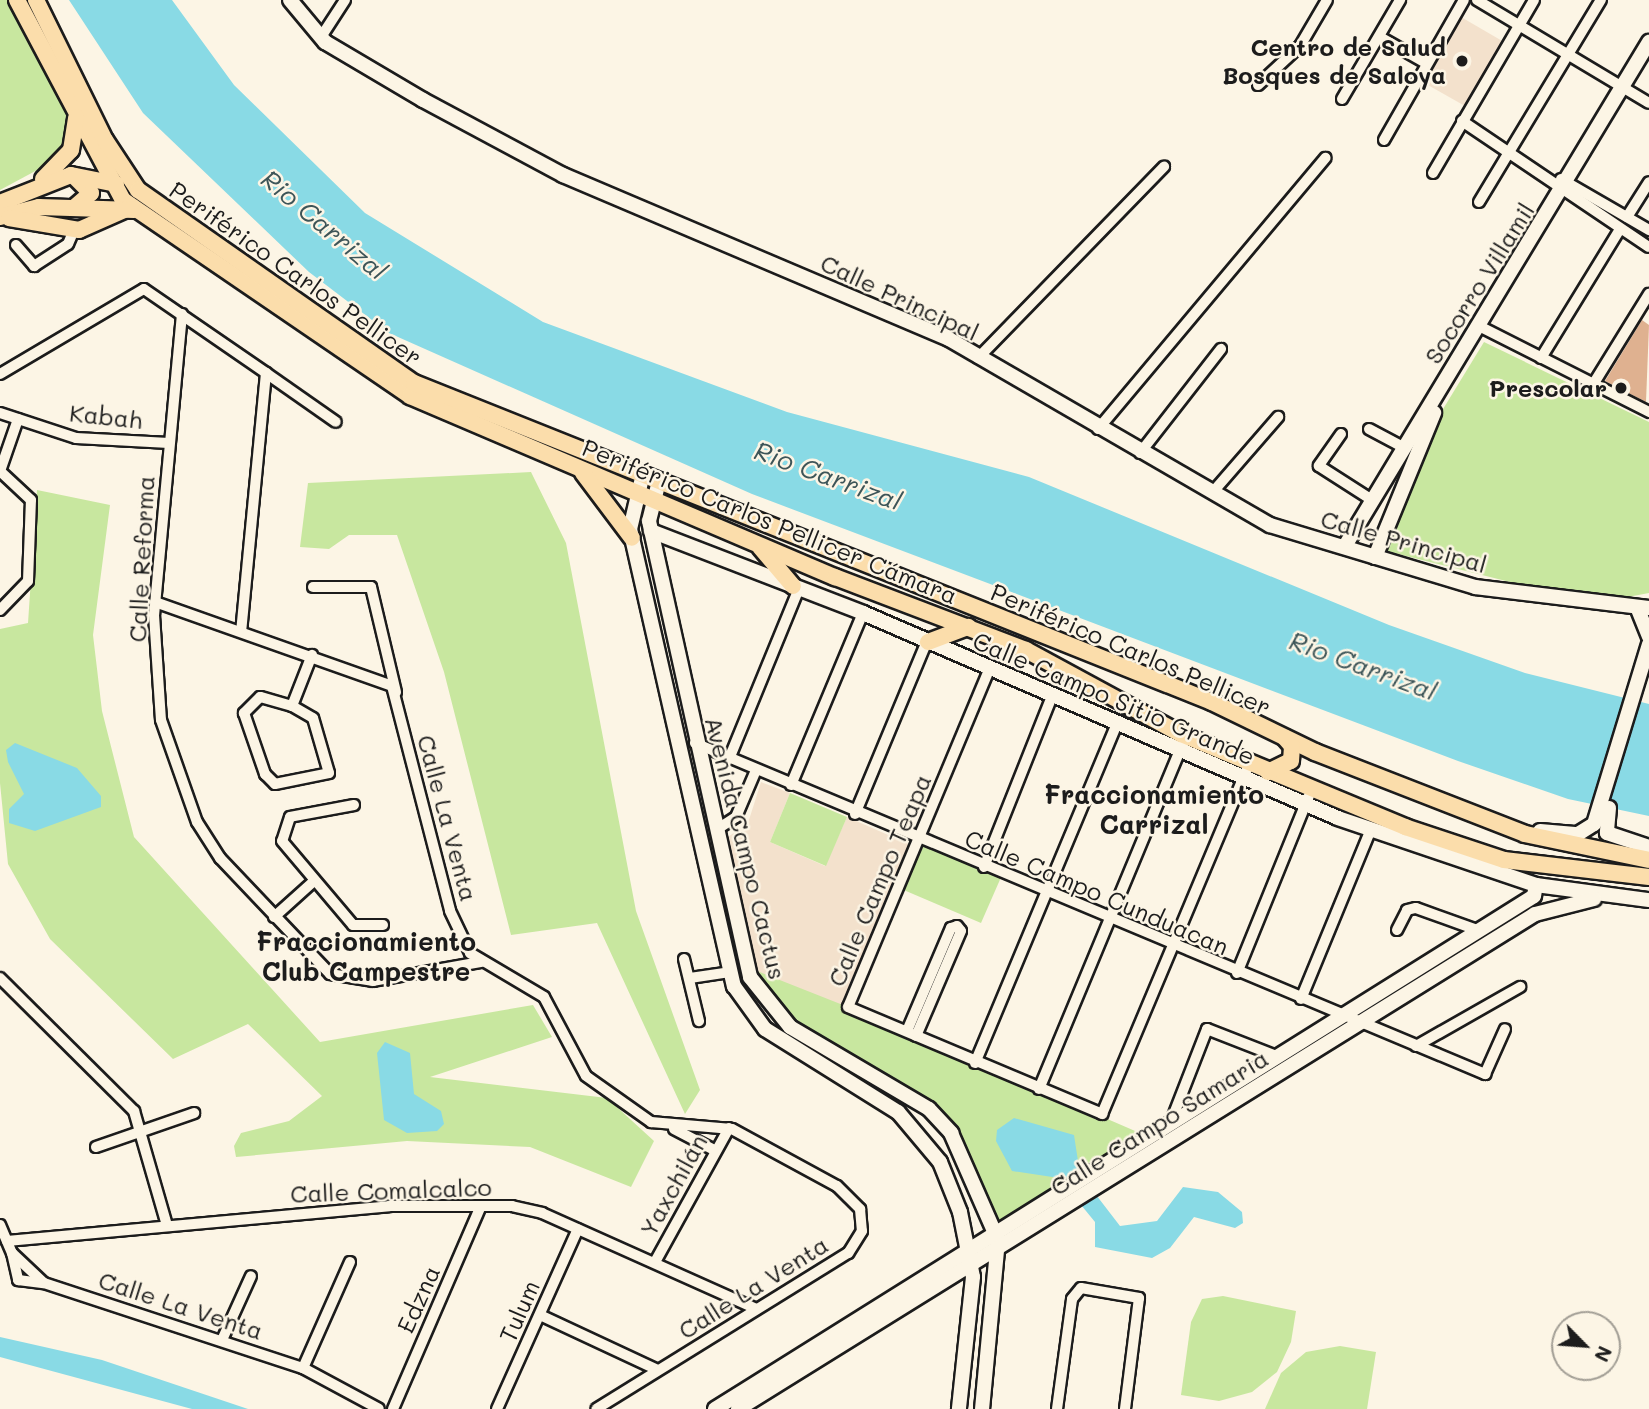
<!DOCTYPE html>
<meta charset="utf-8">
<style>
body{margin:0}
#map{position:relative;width:1649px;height:1409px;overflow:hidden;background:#fcf5e5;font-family:Mali,sans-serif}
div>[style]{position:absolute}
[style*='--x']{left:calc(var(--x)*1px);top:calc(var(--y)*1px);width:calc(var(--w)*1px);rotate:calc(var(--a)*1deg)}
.built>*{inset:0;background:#f3e1cc}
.green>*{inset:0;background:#c8e79f}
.water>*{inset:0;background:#89dae5}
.building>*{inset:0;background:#dfb190}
.roads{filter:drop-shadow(2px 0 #1c1c1c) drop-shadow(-2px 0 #1c1c1c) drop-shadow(0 2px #1c1c1c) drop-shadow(0 -2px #1c1c1c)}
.street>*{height:10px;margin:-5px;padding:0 5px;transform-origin:5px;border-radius:5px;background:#fcf5e5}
.secondary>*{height:14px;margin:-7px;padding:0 7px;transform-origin:7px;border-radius:7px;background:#fcf5e5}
.primary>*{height:16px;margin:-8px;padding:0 8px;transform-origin:8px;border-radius:8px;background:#fbddab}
.dots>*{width:19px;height:19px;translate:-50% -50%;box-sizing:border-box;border:4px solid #fcf5e5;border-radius:50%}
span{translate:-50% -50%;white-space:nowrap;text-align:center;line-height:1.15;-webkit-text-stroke:5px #fcf5e5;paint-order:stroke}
.poi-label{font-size:24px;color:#1c1c1c;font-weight:700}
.right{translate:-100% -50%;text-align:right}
.street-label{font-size:24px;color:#1c1c1c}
.water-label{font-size:26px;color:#3d5558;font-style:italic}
.neighbourhood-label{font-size:26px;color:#1c1c1c;font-weight:700}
.north{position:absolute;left:1551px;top:1311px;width:70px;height:70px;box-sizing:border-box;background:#fcf5e5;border:2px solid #a29e95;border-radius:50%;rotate:115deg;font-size:19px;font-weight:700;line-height:28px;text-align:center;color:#1c1c1c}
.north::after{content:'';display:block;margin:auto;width:24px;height:32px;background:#1c1c1c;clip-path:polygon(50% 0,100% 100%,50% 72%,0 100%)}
</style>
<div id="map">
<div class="built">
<div style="clip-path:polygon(1461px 17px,1504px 42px,1465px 106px,1419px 80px)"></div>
<div style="clip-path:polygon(761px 782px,790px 793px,770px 842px,825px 866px,847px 817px,911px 845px,843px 1008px,758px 976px,728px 837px,748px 823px)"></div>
</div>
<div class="green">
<div style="clip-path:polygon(0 0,12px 0,64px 103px,70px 138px,54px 161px,0 190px)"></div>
<div style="clip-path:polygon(1484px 342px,1649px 422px,1649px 593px,1617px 599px,1518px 584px,1382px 550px,1440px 414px)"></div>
<div style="clip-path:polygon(531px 472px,566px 543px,636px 911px,700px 1090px,685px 1114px,597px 923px,511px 935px,444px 672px,397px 535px,349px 535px,329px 549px,300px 547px,308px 483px)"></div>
<div style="clip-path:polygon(37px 490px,110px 505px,93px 635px,102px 711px,134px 837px,320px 1042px,533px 1005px,552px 1037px,430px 1077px,607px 1098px,654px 1141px,631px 1187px,530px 1147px,407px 1141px,236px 1157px,234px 1146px,241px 1133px,289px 1121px,322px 1096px,248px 1024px,173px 1059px,50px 939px,8px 864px,0 783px,0 629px,28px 623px)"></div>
<div style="clip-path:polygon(790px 793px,847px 817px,826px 866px,770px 842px)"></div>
<div style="clip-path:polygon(919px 841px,1002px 875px,981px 923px,899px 888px)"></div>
<div style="clip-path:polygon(747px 967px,848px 1007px,1149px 1137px,997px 1233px,948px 1128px,800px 1034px)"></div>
<div style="clip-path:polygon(1223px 1296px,1296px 1311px,1291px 1342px,1277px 1372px,1252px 1392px,1219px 1401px,1181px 1395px,1191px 1322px,1202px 1299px)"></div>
<div style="clip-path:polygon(1340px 1346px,1376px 1352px,1367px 1409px,1265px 1409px,1281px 1373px,1306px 1352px)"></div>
</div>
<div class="water">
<div style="clip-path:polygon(69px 0,172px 0,234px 85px,365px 213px,543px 322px,787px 412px,1029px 477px,1389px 625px,1525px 673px,1649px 704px,1649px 816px,1568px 799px,1458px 761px,752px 494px,389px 333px,309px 272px,143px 113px)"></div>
<div style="clip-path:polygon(15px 743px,77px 768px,101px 796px,101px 807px,35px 831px,9px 823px,9px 809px,24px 794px,8px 762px,6px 750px)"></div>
<div style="clip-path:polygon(385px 1042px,410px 1053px,414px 1094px,441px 1111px,444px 1124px,437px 1131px,407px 1133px,384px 1120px,377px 1053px)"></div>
<div style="clip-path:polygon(1014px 1118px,1074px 1135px,1080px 1174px,1120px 1226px,1157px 1221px,1183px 1187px,1218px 1192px,1242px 1212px,1243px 1223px,1235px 1228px,1194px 1217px,1170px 1248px,1152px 1258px,1095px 1247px,1095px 1222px,1059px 1178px,1012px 1171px,996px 1141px,997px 1130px)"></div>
<div style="clip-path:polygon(0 1337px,102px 1360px,248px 1409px,192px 1409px,0 1357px)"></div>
</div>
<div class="building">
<div style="clip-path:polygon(1642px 320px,1649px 325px,1646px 402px,1605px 381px)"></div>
</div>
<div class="roads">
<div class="street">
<div style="--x:1477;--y:0;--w:200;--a:30.9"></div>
<div style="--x:321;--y:37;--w:44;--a:-57"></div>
<div style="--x:1380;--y:37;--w:53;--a:29.5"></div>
<div style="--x:1258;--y:85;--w:57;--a:-42.9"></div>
<div style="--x:1300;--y:46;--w:53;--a:-59.6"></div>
<div style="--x:1342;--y:99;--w:115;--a:-59.6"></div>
<div style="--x:1462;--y:121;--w:225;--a:34"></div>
<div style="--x:1384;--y:140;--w:161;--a:-60.3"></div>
<div style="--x:1433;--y:173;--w:200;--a:-59.7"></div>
<div style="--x:1561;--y:179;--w:102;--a:30.1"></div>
<div style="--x:1479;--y:202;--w:236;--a:-58.9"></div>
<div style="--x:1627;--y:217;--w:41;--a:-57.8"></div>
<div style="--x:16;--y:245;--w:28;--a:49"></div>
<div style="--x:34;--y:266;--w:40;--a:-32.9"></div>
<div style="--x:68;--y:244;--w:15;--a:-67"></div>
<div style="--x:182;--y:314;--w:302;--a:95.3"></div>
<div style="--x:154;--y:615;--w:105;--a:86.2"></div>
<div style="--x:161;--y:720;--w:108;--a:70.6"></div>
<div style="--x:197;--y:822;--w:43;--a:57.4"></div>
<div style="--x:220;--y:858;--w:160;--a:46.5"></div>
<div style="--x:330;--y:974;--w:44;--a:9.2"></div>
<div style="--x:373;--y:981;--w:110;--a:-10"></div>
<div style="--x:1479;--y:326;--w:191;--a:26.8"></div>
<div style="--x:978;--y:358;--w:267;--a:-45.8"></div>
<div style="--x:1541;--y:358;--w:151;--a:-58.5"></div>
<div style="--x:266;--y:373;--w:85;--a:35"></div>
<div style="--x:0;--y:374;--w:167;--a:-30.6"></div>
<div style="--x:144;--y:289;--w:148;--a:34.5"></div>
<div style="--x:266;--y:373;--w:259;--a:95.5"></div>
<div style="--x:1594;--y:383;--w:105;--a:-58.3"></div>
<div style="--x:0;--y:413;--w:80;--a:18.2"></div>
<div style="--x:76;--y:438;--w:93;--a:3.1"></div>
<div style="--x:1098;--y:429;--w:354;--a:-50"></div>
<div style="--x:1369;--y:429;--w:40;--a:28"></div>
<div style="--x:1341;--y:434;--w:39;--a:125"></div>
<div style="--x:1319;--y:466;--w:63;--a:32.7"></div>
<div style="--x:1140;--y:453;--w:132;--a:-52.1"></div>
<div style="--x:1212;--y:493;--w:101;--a:-49"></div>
<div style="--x:313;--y:587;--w:58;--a:0"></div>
<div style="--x:371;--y:587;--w:108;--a:76.6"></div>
<div style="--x:155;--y:602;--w:251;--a:19.5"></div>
<div style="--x:392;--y:686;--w:232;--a:75.5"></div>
<div style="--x:450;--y:911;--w:47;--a:64.5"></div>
<div style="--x:470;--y:953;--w:86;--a:30.7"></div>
<div style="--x:544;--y:997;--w:89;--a:62"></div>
<div style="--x:586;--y:1076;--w:80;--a:35.3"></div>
<div style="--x:651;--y:1122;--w:81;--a:4.9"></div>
<div style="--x:732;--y:1129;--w:119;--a:28.5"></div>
<div style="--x:837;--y:1186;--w:33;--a:45"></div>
<div style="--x:860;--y:1209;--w:22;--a:85"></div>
<div style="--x:862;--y:1231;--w:26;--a:122"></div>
<div style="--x:848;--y:1253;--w:296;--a:148.2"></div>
<div style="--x:0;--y:610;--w:40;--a:-46"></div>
<div style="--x:28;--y:581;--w:81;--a:-87.9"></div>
<div style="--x:31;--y:500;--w:42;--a:-136.9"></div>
<div style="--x:0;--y:471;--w:55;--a:-70.9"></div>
<div style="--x:989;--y:670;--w:365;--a:112.7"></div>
<div style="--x:848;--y:1007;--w:276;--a:22.8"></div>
<div style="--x:1102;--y:1114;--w:380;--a:-67.2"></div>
<div style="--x:292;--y:706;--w:33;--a:-164"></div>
<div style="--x:260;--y:697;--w:23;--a:135"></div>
<div style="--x:244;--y:713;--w:65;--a:71"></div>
<div style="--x:265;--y:774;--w:14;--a:45"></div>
<div style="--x:275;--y:784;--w:55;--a:-11.5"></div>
<div style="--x:329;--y:773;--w:57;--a:-106.2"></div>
<div style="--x:313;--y:718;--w:24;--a:-150"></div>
<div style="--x:292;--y:706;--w:55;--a:-68.6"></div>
<div style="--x:695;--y:743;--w:857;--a:22.73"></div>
<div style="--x:1485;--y:1074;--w:49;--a:-66"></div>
<div style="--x:729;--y:759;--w:185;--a:-67.7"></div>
<div style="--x:791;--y:785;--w:186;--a:-67.3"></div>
<div style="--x:354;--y:805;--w:65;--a:169.4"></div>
<div style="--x:290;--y:817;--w:25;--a:108"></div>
<div style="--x:282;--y:841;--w:110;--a:49.8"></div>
<div style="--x:353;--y:925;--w:30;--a:0"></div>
<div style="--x:855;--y:814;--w:187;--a:-67.4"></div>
<div style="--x:716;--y:830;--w:24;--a:-33"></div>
<div style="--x:736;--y:817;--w:51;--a:-66.9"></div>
<div style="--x:984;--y:867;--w:184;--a:-68.3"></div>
<div style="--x:274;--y:917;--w:54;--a:-42"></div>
<div style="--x:1397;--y:930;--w:22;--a:-63"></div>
<div style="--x:1407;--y:910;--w:9;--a:-13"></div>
<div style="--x:1416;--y:908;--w:68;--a:19.8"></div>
<div style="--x:684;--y:959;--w:64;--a:76.4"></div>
<div style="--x:1237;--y:973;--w:196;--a:-67.9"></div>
<div style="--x:0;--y:978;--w:189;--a:44.8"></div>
<div style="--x:134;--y:1111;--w:119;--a:73.9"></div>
<div style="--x:690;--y:978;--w:40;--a:-8.5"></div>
<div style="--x:1301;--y:999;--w:184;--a:-67.6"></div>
<div style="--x:907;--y:1031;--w:112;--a:-66.9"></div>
<div style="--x:951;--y:928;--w:6;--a:-18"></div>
<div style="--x:957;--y:926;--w:6;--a:51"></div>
<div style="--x:961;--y:931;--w:114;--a:113.2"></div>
<div style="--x:1416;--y:1046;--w:120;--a:-29.6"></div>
<div style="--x:975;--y:1063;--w:368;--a:-67.3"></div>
<div style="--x:1039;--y:1089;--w:375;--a:-67.4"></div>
<div style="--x:1170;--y:1124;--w:102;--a:-68.7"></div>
<div style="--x:1207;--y:1029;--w:77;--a:21.3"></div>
<div style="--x:674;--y:1129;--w:47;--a:27.6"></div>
<div style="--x:96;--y:1147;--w:104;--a:-19.1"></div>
<div style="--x:0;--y:1225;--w:30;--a:67"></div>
<div style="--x:12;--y:1253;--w:44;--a:43.2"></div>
<div style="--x:7;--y:1241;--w:384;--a:-5.2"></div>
<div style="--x:389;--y:1206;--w:123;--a:0"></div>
<div style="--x:512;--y:1206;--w:31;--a:13"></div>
<div style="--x:542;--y:1213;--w:235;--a:24.1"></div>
<div style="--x:12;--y:1253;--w:28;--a:77"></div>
<div style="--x:18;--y:1280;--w:26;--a:7"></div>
<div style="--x:44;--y:1283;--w:273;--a:18.2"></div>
<div style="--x:303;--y:1368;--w:86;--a:28.3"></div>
<div style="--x:655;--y:1262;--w:153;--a:-61.1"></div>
<div style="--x:540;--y:1315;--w:130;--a:25"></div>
<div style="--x:222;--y:1340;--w:70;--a:-65.6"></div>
<div style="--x:303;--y:1368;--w:116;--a:-66.1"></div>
<div style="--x:393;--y:1409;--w:221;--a:-66.6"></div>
<div style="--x:497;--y:1409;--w:197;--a:-65.8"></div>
<div style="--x:1057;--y:1409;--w:111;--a:-82.2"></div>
<div style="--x:1072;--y:1299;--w:14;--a:-51"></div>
<div style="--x:1081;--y:1288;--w:59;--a:9.8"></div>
<div style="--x:1139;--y:1298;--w:112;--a:97.2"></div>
</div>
<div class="secondary">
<div style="--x:290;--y:0;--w:55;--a:50.2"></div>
<div style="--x:325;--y:42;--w:114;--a:30.6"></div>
<div style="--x:423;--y:100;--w:159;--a:28.2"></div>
<div style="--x:563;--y:175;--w:419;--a:23"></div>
<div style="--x:949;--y:339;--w:371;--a:30.1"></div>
<div style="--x:1270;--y:525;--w:214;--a:16.8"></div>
<div style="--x:1475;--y:587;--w:175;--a:6.9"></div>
<div style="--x:642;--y:478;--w:52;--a:103.2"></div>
<div style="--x:630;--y:529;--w:469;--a:77.2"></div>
<div style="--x:734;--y:986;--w:53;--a:54.2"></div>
<div style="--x:765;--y:1029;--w:157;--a:32"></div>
<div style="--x:898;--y:1112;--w:65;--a:50"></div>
<div style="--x:940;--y:1162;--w:54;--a:68.2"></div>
<div style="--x:960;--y:1212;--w:66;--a:78.7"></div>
<div style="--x:973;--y:1277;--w:133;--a:96.1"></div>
<div style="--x:658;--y:485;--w:37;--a:104"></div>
<div style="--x:649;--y:521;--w:467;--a:77.5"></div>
<div style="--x:750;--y:977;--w:64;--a:51.3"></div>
<div style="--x:790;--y:1027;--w:161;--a:30.5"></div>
<div style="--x:929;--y:1109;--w:33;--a:47"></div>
<div style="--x:951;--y:1133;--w:117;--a:66.3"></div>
<div style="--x:998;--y:1240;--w:170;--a:95.4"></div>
<div style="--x:651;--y:531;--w:227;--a:21.1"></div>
<div style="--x:863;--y:613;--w:517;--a:23.34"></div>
<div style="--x:1338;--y:818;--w:209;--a:18.7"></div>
<div style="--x:1536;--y:885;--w:114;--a:7.6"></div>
<div style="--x:1345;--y:546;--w:589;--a:-58.9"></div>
<div style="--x:1375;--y:557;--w:156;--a:-67.7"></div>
<div style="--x:1637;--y:607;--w:32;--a:68"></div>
<div style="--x:1609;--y:808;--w:25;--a:95"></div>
<div style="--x:1607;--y:833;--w:44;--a:18.4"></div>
<div style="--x:1540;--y:831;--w:38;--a:5"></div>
<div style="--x:1578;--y:834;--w:19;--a:-32"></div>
<div style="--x:1594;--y:824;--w:188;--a:-73"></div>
<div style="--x:715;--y:1409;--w:966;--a:-32.06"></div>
<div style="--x:1534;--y:896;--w:11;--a:-80"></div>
<div style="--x:738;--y:1409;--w:938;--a:-31.84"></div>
<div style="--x:1535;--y:914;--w:61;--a:-14.3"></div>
</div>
<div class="primary">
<div style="--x:17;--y:0;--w:226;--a:62.1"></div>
<div style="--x:123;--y:200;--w:348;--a:34.3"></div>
<div style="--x:410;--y:396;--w:462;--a:23.1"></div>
<div style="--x:835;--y:577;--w:204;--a:20.9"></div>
<div style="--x:1026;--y:650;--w:176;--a:28.5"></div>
<div style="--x:1181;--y:734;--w:243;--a:22.5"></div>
<div style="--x:1405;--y:827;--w:104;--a:18.4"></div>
<div style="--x:1504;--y:860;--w:146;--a:6.7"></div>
<div style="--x:36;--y:0;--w:156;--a:63.8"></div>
<div style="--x:105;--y:140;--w:60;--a:56.6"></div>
<div style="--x:138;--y:190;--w:337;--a:35"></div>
<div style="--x:414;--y:383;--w:859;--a:21.79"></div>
<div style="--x:1212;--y:702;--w:114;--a:25.9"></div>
<div style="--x:1315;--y:752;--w:225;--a:21.3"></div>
<div style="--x:1525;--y:834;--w:127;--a:11.8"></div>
<div style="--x:74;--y:176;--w:24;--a:45"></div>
<div style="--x:91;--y:193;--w:23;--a:139"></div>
<div style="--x:43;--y:179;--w:40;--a:-46"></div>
<div style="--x:71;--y:150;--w:33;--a:-81"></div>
<div style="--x:0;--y:203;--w:76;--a:-21.5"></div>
<div style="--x:71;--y:175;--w:46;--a:11.3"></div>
<div style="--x:0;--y:217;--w:40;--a:-14.4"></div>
<div style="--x:39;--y:207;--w:95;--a:1.8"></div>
<div style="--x:9;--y:218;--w:71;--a:9.7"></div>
<div style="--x:79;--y:230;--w:49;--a:-24"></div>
<div style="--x:583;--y:473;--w:81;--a:53"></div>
<div style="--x:760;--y:547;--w:51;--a:49.8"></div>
<div style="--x:928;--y:642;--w:43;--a:-20.6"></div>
<div style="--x:1268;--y:772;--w:25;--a:-26"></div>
<div style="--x:1291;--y:761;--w:15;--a:-86"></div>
<div style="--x:1292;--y:746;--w:11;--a:-131"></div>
</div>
</div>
<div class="dots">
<div style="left:1462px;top:61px;background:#1c1c1c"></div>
<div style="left:1621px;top:388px;background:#1c1c1c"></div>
</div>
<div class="poi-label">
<span class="right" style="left:1446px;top:61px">Centro de Salud<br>Bosques de Saloya</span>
<span class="right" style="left:1607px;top:388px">Prescolar</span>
</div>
<div class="street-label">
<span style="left:296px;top:273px;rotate:35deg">Periférico Carlos Pellicer</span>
<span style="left:1479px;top:283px;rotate:-58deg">Socorro Villamil</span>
<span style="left:900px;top:297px;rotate:25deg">Calle Principal</span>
<span style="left:106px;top:416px;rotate:6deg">Kabah</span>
<span style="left:770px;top:521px;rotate:22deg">Periférico Carlos Pellicer Cámara</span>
<span style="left:1404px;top:541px;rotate:16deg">Calle Principal</span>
<span style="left:141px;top:559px;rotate:-87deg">Calle Reforma</span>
<span style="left:1131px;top:649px;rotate:23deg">Periférico Carlos Pellicer</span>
<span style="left:1114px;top:698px;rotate:23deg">Calle Campo Sitio Grande</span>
<span style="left:448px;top:818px;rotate:75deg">Calle La Venta</span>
<span style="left:746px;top:848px;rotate:76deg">Avenida Campo Cactus</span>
<span style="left:879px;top:880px;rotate:-67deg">Calle Campo Teapa</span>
<span style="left:1097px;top:892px;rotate:23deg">Calle Campo Cunduacan</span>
<span style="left:1159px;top:1122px;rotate:-32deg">Calle Campo Samaria</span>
<span style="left:673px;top:1185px;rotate:-61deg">Yaxchilán</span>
<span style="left:391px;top:1190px;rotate:-2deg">Calle Comalcalco</span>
<span style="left:753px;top:1287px;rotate:-32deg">Calle La Venta</span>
<span style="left:418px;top:1299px;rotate:-66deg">Edzna</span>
<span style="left:181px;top:1305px;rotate:18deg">Calle La Venta</span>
<span style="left:519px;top:1311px;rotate:-66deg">Tulum</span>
</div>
<div class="water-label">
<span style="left:324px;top:225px;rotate:40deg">Rio Carrizal</span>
<span style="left:828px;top:476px;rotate:20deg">Rio Carrizal</span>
<span style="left:1363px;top:666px;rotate:20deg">Rio Carrizal</span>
</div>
<div class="neighbourhood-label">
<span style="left:1154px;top:810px">Fraccionamiento<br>Carrizal</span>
<span style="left:366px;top:957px">Fraccionamiento<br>Club Campestre</span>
</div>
<div class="north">N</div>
</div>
